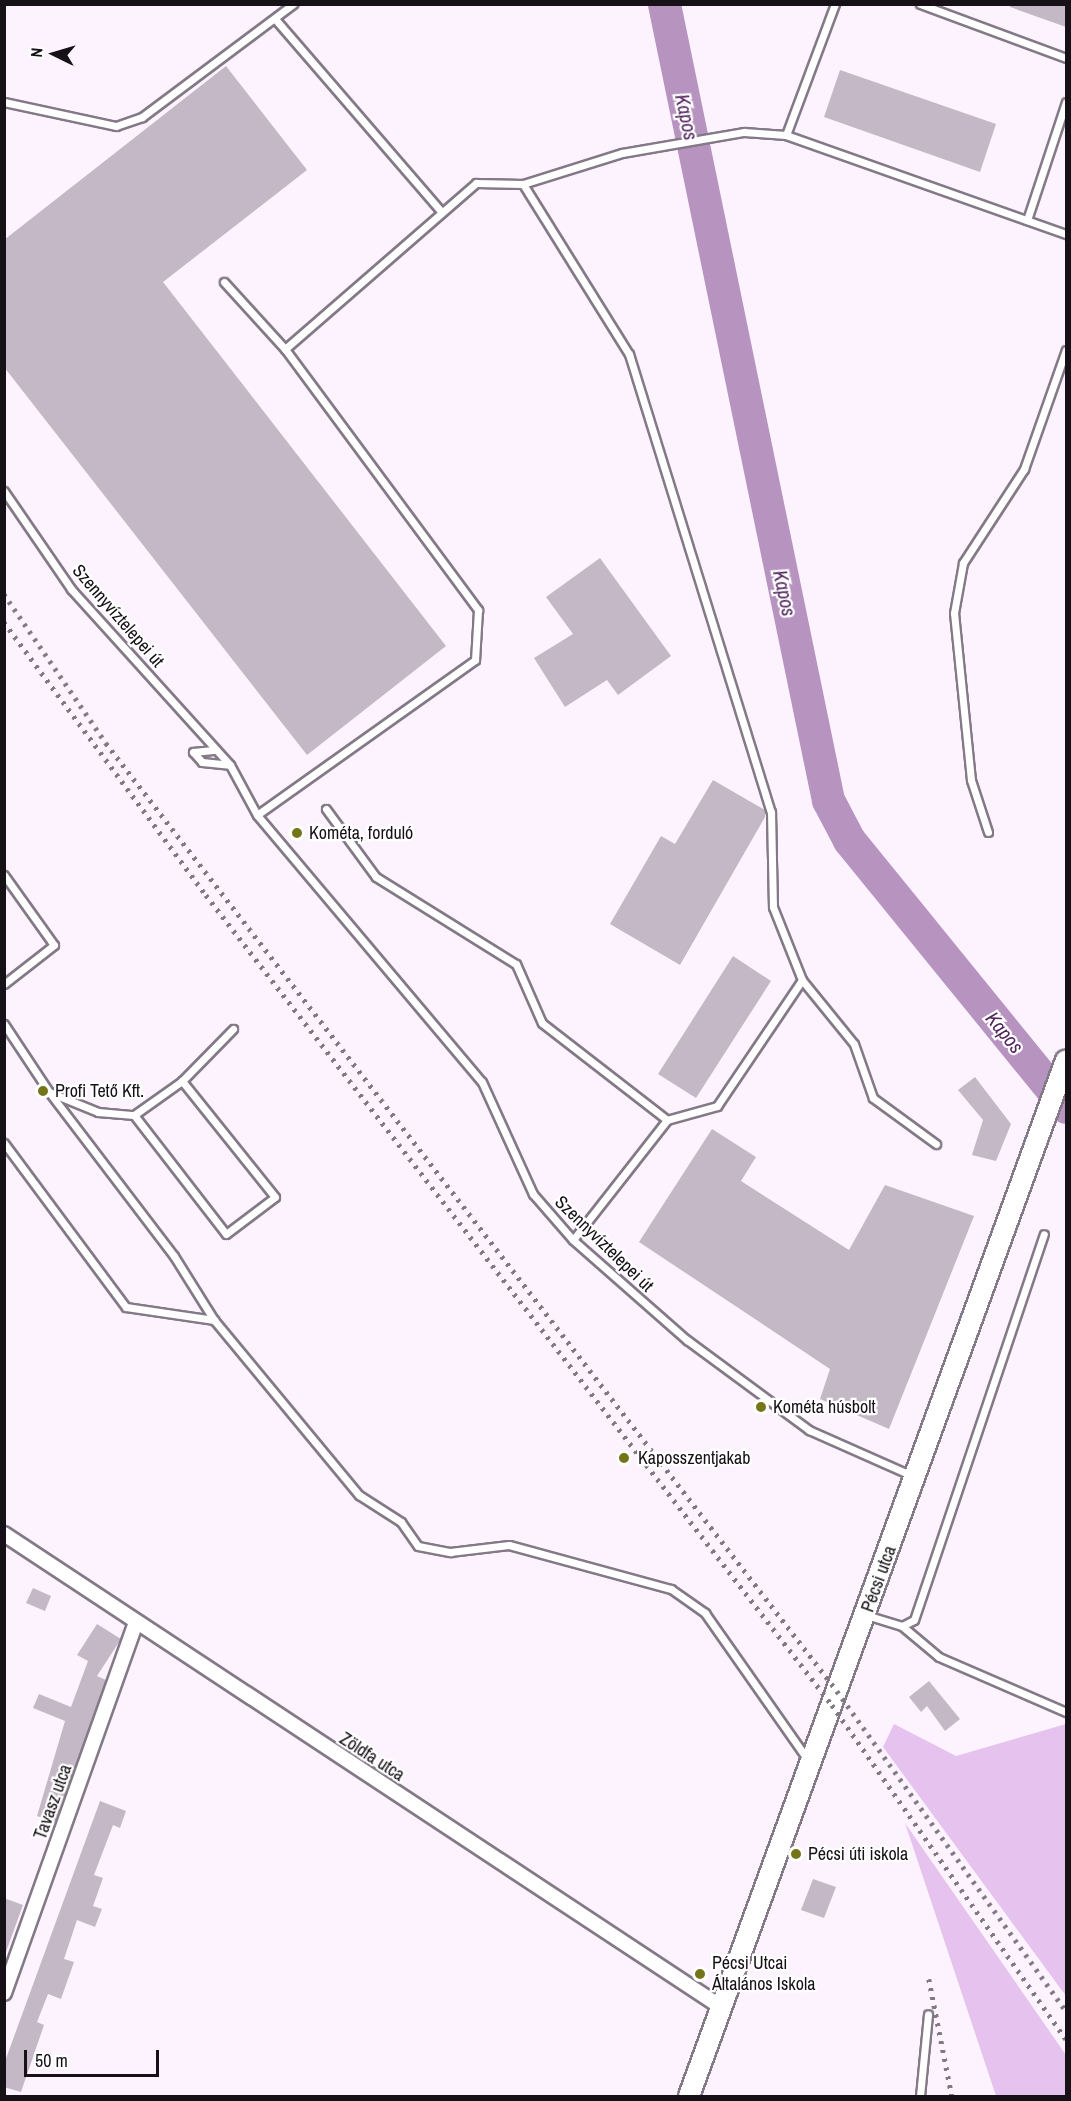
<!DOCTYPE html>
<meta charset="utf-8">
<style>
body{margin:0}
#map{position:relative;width:1071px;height:2101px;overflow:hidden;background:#fcf3ff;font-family:"Archivo Narrow",sans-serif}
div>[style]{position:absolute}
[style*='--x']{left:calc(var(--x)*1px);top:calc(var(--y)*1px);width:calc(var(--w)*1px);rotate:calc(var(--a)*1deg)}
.green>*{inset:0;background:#e6c3ee}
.river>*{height:33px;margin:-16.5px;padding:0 16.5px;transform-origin:16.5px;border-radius:16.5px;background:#b793c0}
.building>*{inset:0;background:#c4b8c7}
.roads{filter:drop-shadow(2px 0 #847987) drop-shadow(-2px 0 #847987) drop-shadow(0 2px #847987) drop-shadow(0 -2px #847987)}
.lane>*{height:7px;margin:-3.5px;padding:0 3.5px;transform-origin:3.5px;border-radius:3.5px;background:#fff}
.street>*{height:14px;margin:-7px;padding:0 7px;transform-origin:7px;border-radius:7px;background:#fff}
.secondary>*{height:20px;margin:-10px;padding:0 10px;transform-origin:10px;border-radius:10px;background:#fff}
.rail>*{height:4.5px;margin-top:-2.25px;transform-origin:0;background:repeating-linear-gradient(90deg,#807a82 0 3px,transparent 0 9px)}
.dots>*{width:16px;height:16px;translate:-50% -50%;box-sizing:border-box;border:3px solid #fff;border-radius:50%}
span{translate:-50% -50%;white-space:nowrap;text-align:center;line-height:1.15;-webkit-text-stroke:4.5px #fff;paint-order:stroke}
.street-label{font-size:18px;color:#151116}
.poi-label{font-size:18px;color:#151116}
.left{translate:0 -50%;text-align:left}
.water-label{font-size:20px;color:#53265e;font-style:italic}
.frame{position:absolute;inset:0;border:6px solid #151116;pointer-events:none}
.north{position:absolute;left:24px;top:24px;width:60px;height:60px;-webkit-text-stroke:4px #fff;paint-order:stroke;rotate:275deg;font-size:16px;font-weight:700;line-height:24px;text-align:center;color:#151116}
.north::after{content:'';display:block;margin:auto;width:21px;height:27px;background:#151116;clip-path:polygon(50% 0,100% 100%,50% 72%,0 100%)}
.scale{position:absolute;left:24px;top:2050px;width:135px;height:27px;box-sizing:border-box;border:3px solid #151116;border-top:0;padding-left:8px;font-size:18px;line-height:21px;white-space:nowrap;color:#151116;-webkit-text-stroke:4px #fff;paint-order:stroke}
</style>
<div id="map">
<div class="green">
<div style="clip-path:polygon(894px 1724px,956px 1756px,1066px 1724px,1066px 1996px,883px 1747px)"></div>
<div style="clip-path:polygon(905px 1823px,1066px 2055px,1066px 2096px,996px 2096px)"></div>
</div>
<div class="river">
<div style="--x:664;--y:4;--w:813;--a:78.36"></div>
<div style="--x:828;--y:800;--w:45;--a:62.3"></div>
<div style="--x:849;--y:840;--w:344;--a:50.9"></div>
</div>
<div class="building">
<div style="clip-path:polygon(1010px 4px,1066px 4px,1066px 27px,1010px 7px)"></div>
<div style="clip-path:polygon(226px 66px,307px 170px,163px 282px,446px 646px,307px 755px,4px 367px,4px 240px)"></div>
<div style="clip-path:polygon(840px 70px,996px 124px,980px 172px,824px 117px)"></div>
<div style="clip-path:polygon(600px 558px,671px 656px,618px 695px,607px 680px,565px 707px,534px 658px,573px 634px,546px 597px)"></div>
<div style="clip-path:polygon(713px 780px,765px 810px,765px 817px,680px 965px,610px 924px,661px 836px,675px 844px)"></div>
<div style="clip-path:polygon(733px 956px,771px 981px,696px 1098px,658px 1074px)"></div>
<div style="clip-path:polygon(975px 1077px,1011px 1124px,996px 1161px,972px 1155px,983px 1120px,958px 1090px)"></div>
<div style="clip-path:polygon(712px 1129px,756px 1157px,741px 1181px,849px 1250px,885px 1185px,974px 1216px,889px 1429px,820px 1399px,830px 1369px,639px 1242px)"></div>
<div style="clip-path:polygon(33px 1588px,51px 1596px,45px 1611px,26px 1603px)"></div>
<div style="clip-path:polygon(97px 1624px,121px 1639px,97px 1676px,106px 1680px,55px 1823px,37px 1816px,65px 1721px,33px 1708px,39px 1694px,71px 1707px,88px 1661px,77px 1655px)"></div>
<div style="clip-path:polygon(929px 1681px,960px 1719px,945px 1731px,927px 1706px,921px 1712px,909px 1697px)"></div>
<div style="clip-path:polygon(100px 1801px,126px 1811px,120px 1828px,113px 1825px,94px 1875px,103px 1878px,93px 1906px,102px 1909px,95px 1927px,77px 1920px,64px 1959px,74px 1962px,61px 1999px,48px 1994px,37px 2022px,44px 2025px,21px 2092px,4px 2087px,4px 2064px)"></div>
<div style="clip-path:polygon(813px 1879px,836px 1887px,824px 1918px,801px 1910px)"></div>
<div style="clip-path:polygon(4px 1898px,23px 1905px,6px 1952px,4px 1952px)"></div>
</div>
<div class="roads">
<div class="lane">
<div style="--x:920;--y:4;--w:156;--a:20.3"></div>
<div style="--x:276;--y:20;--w:252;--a:49.2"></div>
<div style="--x:4;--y:102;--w:115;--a:12.1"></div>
<div style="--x:116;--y:126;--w:28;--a:-19"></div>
<div style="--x:142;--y:117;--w:189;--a:-36.8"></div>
<div style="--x:786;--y:135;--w:140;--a:-69.5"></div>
<div style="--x:523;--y:184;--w:200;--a:58.1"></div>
<div style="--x:629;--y:354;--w:480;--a:72.8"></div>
<div style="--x:771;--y:812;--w:95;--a:88.8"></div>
<div style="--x:773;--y:907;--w:79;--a:68.3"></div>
<div style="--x:802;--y:980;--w:152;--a:124"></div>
<div style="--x:717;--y:1106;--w:52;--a:164.4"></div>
<div style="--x:1027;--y:220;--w:124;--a:-71.7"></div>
<div style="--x:224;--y:282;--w:91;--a:47.7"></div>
<div style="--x:285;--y:349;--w:325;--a:53.5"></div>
<div style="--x:478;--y:610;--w:50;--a:93.4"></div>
<div style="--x:475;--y:660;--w:267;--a:144.6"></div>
<div style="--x:285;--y:349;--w:253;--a:-41"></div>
<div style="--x:476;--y:183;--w:47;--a:1.2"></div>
<div style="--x:523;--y:184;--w:104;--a:-17.4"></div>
<div style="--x:622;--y:153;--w:124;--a:-9.8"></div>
<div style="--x:744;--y:132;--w:42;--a:4.1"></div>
<div style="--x:786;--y:135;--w:297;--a:19.5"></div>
<div style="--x:4;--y:491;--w:119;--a:55.6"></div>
<div style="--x:71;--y:589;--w:237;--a:47.9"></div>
<div style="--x:230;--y:765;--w:57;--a:61.6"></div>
<div style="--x:257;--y:815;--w:349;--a:49.9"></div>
<div style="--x:482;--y:1082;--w:123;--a:65.5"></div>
<div style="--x:533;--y:1194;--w:61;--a:49"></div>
<div style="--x:573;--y:1240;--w:152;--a:41.3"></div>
<div style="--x:687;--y:1340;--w:152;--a:36.4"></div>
<div style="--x:809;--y:1430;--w:114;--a:23.9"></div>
<div style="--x:213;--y:750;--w:20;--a:174"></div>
<div style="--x:193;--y:752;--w:13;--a:48"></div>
<div style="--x:202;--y:762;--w:27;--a:6"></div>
<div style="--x:326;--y:809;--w:84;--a:53.7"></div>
<div style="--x:376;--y:877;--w:165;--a:31.9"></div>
<div style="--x:516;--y:964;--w:64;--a:66.2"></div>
<div style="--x:542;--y:1023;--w:158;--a:37.8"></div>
<div style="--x:667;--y:1120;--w:152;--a:128.1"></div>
<div style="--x:988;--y:832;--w:55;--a:-108.1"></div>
<div style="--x:971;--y:780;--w:168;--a:-95.8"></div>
<div style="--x:954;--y:613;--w:51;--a:-79.8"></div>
<div style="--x:963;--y:563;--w:112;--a:-57"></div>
<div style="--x:1024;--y:469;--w:126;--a:-70.6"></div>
<div style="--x:4;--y:875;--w:86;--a:54.5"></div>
<div style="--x:54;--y:945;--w:63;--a:142"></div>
<div style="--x:802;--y:980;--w:82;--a:50.9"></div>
<div style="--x:854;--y:1044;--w:57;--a:70.6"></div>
<div style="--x:873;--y:1098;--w:78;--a:36.1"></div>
<div style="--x:4;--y:1024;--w:82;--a:56.5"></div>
<div style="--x:49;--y:1092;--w:206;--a:52.7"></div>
<div style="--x:174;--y:1256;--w:75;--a:58"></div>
<div style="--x:182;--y:1081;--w:73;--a:-45.6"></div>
<div style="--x:49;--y:1092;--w:53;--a:22.2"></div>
<div style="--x:98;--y:1112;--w:36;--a:5"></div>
<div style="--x:134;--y:1115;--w:150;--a:52.3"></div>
<div style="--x:226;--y:1234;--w:61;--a:-37.1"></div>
<div style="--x:275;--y:1197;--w:149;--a:-128.7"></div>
<div style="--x:182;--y:1081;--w:59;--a:144.7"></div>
<div style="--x:4;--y:1143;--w:204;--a:53.4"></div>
<div style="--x:126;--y:1307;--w:89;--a:8.4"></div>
<div style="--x:214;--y:1320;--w:227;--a:50.4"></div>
<div style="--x:359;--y:1495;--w:50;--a:32.7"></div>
<div style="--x:401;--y:1522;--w:29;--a:55"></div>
<div style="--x:418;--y:1546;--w:33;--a:11"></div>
<div style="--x:450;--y:1552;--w:59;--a:-6.8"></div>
<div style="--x:509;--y:1545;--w:168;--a:15.2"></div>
<div style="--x:671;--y:1589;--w:42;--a:35.2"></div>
<div style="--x:705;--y:1613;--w:179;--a:55"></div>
<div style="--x:866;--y:1615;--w:38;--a:17"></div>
<div style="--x:902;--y:1626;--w:13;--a:-27"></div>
<div style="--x:914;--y:1620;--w:407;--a:-71.4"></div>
<div style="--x:902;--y:1626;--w:48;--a:40"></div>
<div style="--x:939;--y:1657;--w:138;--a:23.4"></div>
<div style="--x:920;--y:2096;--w:82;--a:-84.4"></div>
</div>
<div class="street">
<div style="--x:4;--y:1534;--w:859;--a:33.41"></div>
<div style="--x:4;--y:1993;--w:393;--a:-70.4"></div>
</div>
<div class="secondary">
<div style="--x:689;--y:2096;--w:1102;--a:-70"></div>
</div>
</div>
<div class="rail">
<div style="--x:4;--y:594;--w:181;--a:55.6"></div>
<div style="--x:106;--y:743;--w:1197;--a:52.36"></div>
<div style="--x:837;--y:1691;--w:393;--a:54.4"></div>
<div style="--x:4;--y:622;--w:340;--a:53.5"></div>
<div style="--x:206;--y:895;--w:1024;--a:52.3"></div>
<div style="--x:832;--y:1705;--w:408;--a:55"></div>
<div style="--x:929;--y:1979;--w:119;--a:78.9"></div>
</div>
<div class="dots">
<div style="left:297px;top:833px;background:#747419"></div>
<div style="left:43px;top:1091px;background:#747419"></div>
<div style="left:761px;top:1407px;background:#747419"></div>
<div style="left:624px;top:1458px;background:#747419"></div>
<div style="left:796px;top:1854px;background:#747419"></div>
<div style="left:700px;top:1974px;background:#747419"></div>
</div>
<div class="street-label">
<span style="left:118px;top:616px;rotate:49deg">Szennyvíztelepei út</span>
<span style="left:604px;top:1244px;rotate:44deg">Szennyvíztelepei út</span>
<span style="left:879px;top:1579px;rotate:-70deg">Pécsi utca</span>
<span style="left:372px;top:1757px;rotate:33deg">Zöldfa utca</span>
<span style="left:53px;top:1802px;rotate:-70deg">Tavasz utca</span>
</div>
<div class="poi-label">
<span class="left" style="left:309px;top:833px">Kométa, forduló</span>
<span class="left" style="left:55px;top:1091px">Profi Tető Kft.</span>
<span class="left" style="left:773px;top:1407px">Kométa húsbolt</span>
<span class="left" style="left:638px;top:1458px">Kaposszentjakab</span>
<span class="left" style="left:808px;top:1854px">Pécsi úti iskola</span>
<span class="left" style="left:712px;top:1974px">Pécsi Utcai<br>Általános Iskola</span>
</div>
<div class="water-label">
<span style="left:687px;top:117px;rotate:78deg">Kapos</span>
<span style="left:785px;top:593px;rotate:78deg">Kapos</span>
<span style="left:1005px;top:1032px;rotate:51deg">Kapos</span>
</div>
<div class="frame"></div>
<div class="north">N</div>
<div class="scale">50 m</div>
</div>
